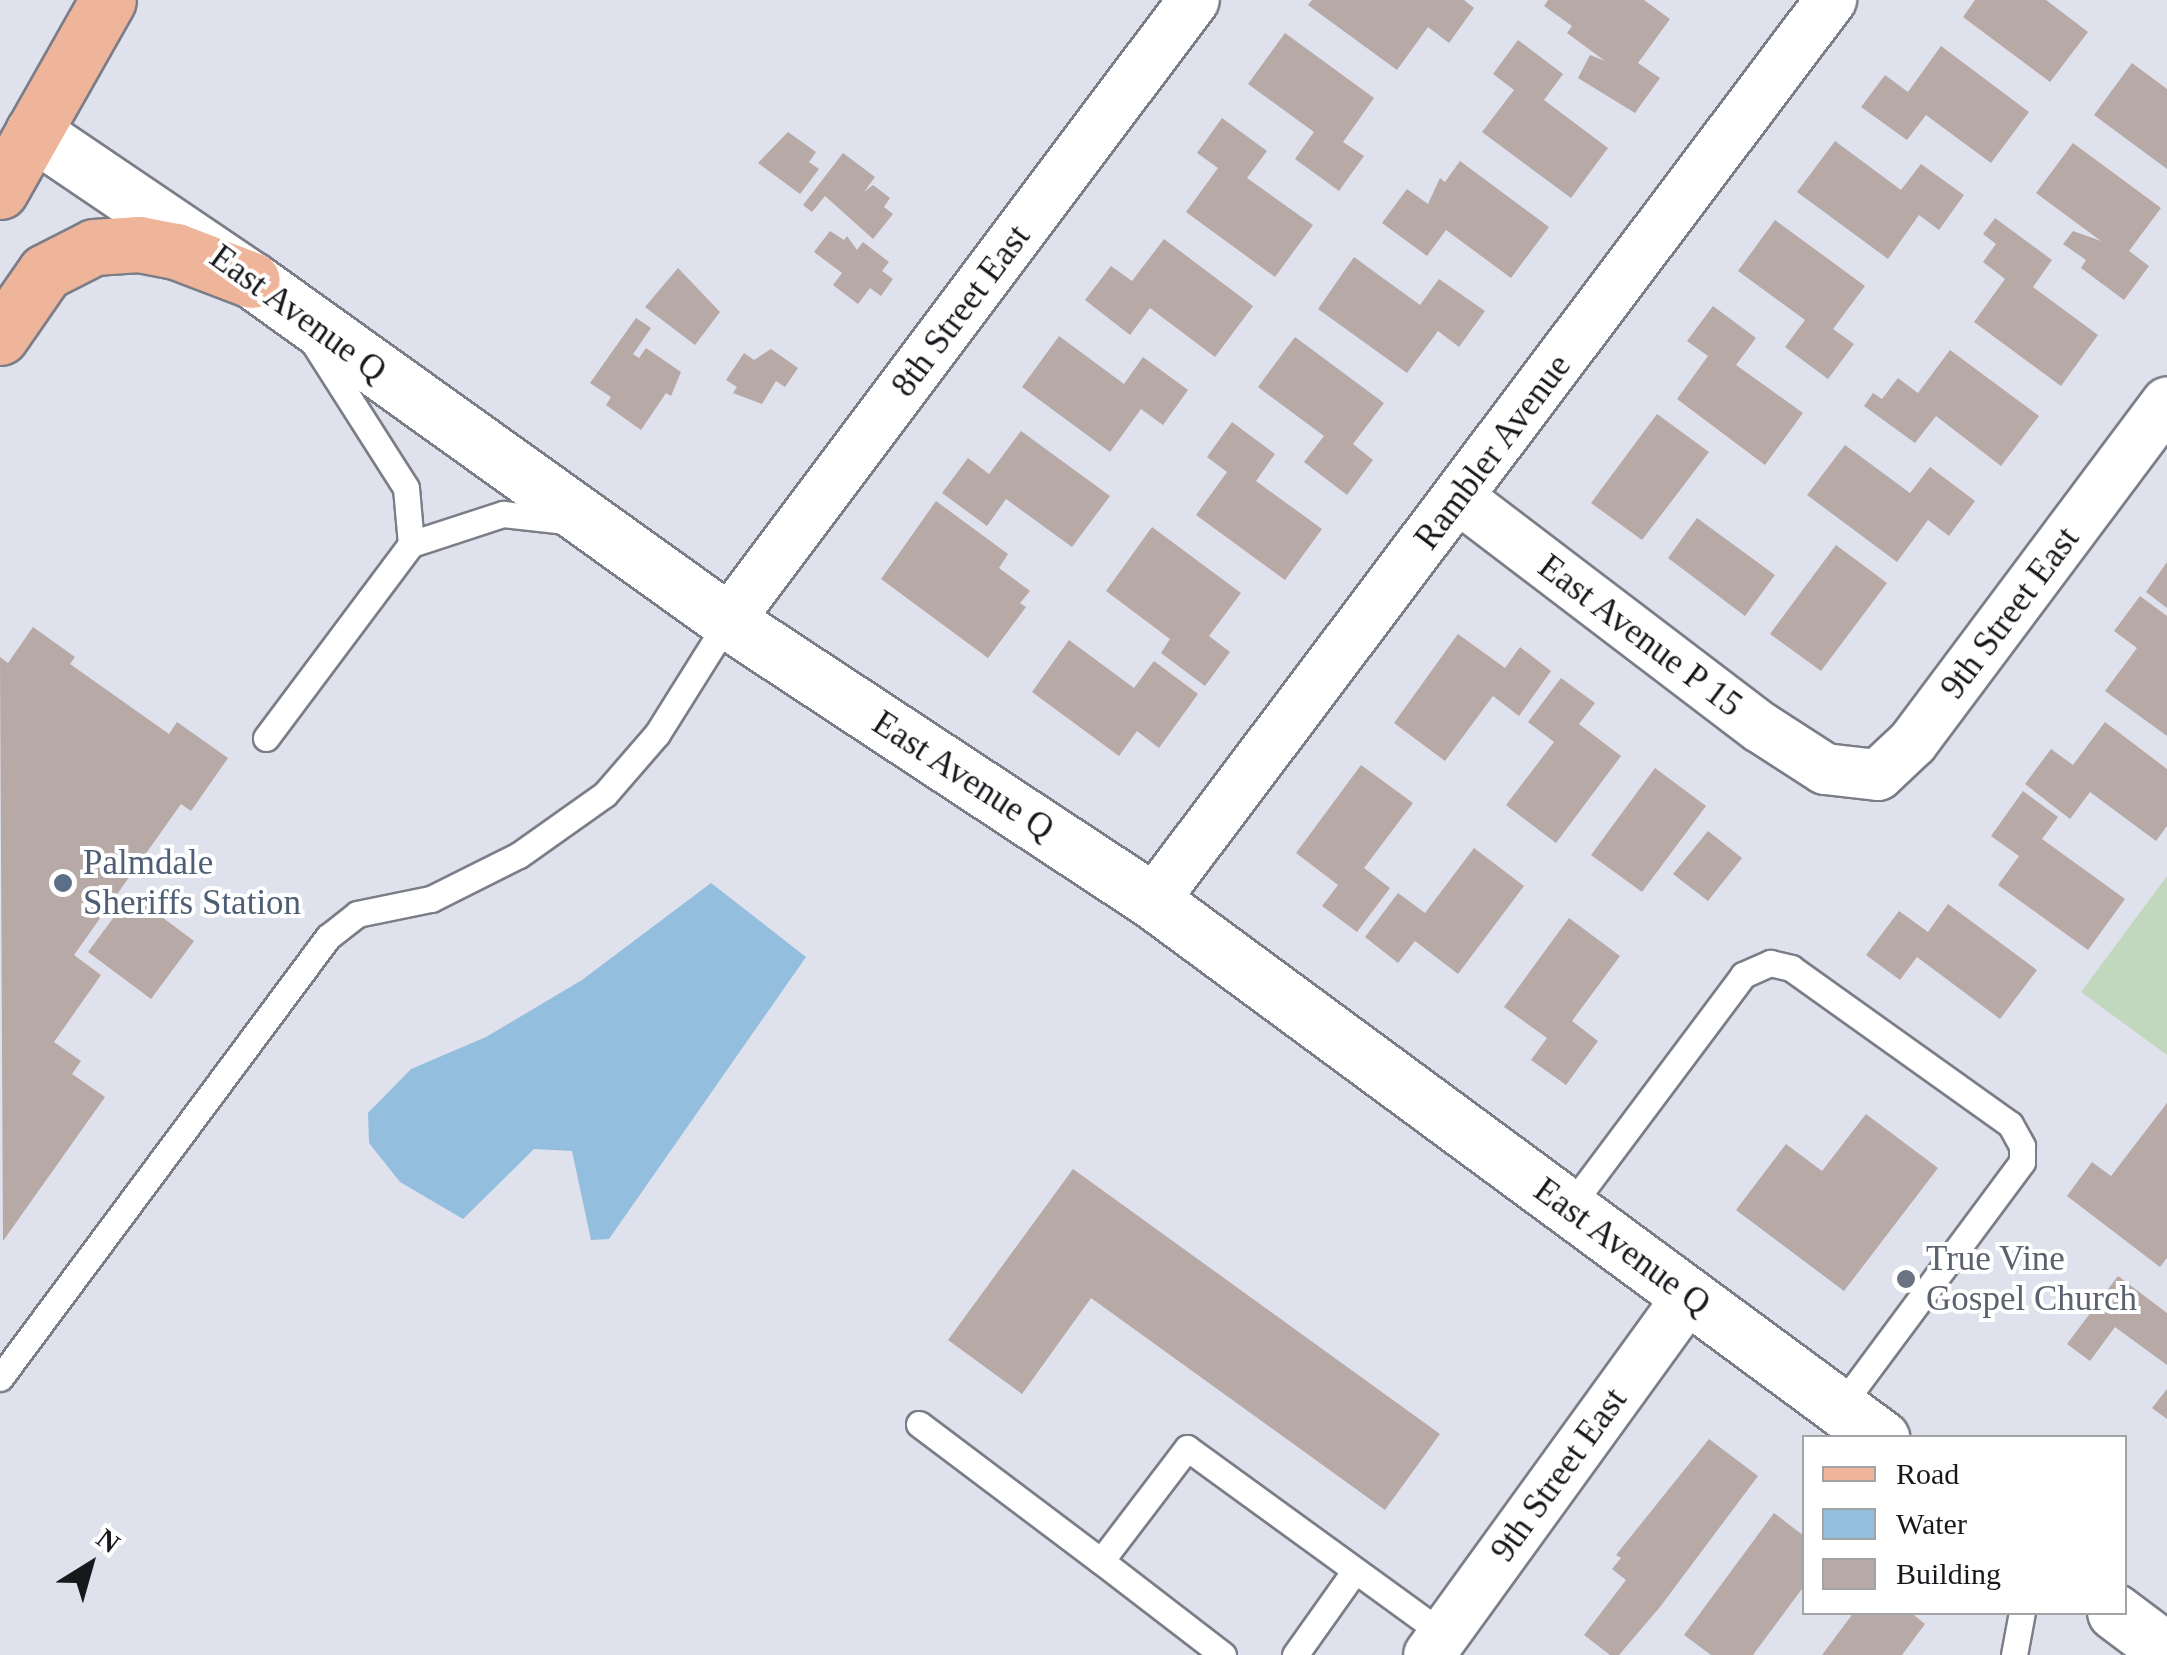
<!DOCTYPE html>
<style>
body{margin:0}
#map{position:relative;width:2167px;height:1655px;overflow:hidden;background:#dfe1ed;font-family:Georgia,serif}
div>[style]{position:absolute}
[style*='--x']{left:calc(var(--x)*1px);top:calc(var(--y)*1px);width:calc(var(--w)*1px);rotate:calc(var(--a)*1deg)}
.green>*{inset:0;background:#c2d8be}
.water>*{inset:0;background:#94bedd}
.building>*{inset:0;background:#b7a9a6}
.roads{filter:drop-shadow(2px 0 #7b7d88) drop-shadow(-2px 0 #7b7d88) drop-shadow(0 2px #7b7d88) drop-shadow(0 -2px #7b7d88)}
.service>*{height:25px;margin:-12.5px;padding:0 12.5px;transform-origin:12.5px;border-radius:12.5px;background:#fff}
.minor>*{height:50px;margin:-25px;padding:0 25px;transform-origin:25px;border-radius:25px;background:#fff}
.secondary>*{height:55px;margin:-27.5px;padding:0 27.5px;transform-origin:27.5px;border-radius:27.5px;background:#fff}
.primary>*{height:55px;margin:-27.5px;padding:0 27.5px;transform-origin:27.5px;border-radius:27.5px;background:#efb59a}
.dots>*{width:28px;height:28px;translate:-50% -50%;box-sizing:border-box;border:5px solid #fff;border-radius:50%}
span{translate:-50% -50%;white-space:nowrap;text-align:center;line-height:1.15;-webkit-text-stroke:8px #fff;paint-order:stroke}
.street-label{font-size:35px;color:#17181c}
.service-label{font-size:35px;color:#4e5e75}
.left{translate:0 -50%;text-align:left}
.worship-label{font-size:35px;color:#5b616d}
.legend{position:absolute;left:1802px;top:1435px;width:325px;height:180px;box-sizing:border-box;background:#fff;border:2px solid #a2a3a4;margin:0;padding:12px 18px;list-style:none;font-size:30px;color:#17181c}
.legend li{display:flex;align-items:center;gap:20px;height:50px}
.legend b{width:50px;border:2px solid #a2a3a4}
.north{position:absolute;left:40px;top:1515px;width:100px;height:100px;-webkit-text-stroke:8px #fff;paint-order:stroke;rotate:37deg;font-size:28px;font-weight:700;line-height:40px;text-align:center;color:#17181c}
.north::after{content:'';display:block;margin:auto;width:35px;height:45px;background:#17181c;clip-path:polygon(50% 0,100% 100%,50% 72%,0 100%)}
</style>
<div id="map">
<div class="green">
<div style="clip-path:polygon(2167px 876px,2167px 1055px,2081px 992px)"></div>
</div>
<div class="water">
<div style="clip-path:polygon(711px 883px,806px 957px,609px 1239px,591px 1240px,572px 1151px,534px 1149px,463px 1219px,400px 1182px,369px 1143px,368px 1113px,411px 1069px,486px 1037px,582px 980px)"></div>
</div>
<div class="building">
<div style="clip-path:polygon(1312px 0,1464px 0,1474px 8px,1449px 43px,1428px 27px,1397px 70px,1308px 5px)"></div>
<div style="clip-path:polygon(1548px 0,1644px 0,1670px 19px,1638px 63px,1660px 78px,1635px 113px,1578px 78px,1590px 55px,1605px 61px,1567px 33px,1572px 26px,1544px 6px)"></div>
<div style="clip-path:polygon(1975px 0,2046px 0,2088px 32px,2050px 82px,1963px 17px)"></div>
<div style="clip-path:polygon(1285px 33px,1374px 98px,1343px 142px,1364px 156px,1339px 191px,1295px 159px,1314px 132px,1248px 84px)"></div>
<div style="clip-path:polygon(1518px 40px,1563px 74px,1544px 100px,1608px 148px,1571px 198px,1482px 132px,1514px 90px,1493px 74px)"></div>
<div style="clip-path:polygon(1941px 46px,2029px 112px,1991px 163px,1926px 115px,1907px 140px,1861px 107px,1885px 75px,1908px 92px)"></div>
<div style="clip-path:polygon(2132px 63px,2167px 89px,2167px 169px,2094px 115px)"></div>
<div style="clip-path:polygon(1222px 118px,1267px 151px,1247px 178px,1313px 225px,1275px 277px,1186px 212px,1218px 168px,1197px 153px)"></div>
<div style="clip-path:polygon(788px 132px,816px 152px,809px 162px,819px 169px,800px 194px,758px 163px)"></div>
<div style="clip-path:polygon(1835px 141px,1901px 190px,1921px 164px,1964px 195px,1939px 230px,1919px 215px,1888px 259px,1797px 192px)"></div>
<div style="clip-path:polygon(2073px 143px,2161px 208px,2129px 251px,2149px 266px,2124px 300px,2081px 268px,2086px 260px,2063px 244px,2073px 231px,2101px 241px,2036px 193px)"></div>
<div style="clip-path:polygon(843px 153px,875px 177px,864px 192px,873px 185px,890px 198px,884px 207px,893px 214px,873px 239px,825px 196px,812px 212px,803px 205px)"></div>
<div style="clip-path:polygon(1460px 161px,1549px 227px,1511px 278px,1446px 230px,1427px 256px,1382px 223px,1407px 189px,1428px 204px,1440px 178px,1445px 182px)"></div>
<div style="clip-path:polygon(1995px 218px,2052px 260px,2033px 287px,2098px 335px,2061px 386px,1974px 322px,2005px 279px,1983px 262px,1996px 244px,1983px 234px)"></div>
<div style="clip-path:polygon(1775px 220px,1865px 286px,1833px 329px,1854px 344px,1828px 379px,1785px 347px,1805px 320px,1738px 271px)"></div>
<div style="clip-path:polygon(830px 231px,844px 240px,847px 236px,857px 250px,863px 242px,889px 262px,882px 271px,893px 279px,881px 296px,870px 288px,858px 304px,833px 285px,842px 273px,814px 252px)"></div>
<div style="clip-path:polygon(1164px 239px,1253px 306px,1215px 357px,1150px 308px,1130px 335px,1085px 300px,1111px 266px,1132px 281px)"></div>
<div style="clip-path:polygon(1354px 257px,1420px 305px,1439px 279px,1485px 311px,1459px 347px,1438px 331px,1407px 373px,1318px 309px)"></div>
<div style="clip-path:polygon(678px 268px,720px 312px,695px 345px,645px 307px)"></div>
<div style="clip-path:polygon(1713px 306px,1756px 338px,1736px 365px,1803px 413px,1765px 465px,1677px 399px,1708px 356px,1687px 341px)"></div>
<div style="clip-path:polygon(636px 318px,651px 328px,633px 354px,639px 358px,646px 348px,681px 372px,671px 396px,666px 393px,641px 430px,606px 405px,611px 397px,590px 383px)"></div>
<div style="clip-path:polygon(1059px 336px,1124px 384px,1143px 357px,1188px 390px,1163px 425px,1141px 409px,1110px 452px,1022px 387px)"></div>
<div style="clip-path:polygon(1295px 337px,1384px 403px,1353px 444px,1373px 460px,1347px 495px,1304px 462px,1324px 436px,1258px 387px)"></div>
<div style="clip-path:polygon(771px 349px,798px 368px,785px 387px,776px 381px,762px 404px,733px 393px,737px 387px,726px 380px,744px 353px,754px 360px)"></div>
<div style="clip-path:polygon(1950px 350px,2039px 416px,2001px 466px,1936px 416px,1915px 443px,1864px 406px,1873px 393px,1882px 399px,1898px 378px,1918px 393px)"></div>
<div style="clip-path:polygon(1657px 414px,1709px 452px,1642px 540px,1591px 503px)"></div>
<div style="clip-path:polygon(1232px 422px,1275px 454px,1256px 481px,1322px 529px,1285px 580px,1196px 515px,1227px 472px,1207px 457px)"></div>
<div style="clip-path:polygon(1021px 431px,1110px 496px,1072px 547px,1006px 499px,987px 526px,942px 493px,968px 458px,989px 474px)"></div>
<div style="clip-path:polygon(1845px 445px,1910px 493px,1930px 467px,1975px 501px,1949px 536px,1928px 520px,1897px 562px,1807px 495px)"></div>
<div style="clip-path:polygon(936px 501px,1008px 554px,999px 568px,1030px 591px,1020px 603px,1026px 607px,988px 658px,881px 579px)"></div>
<div style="clip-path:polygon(1697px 518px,1775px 575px,1745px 616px,1668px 558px)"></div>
<div style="clip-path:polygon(1152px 527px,1241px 593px,1209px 636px,1230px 652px,1205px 686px,1161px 653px,1170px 639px,1106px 591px)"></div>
<div style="clip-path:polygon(1836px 545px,1887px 583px,1821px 671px,1770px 634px)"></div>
<div style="clip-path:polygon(2167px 562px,2167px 608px,2146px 592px)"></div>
<div style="clip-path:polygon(2140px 596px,2167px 616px,2167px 736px,2105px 691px,2137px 648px,2114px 631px)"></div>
<div style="clip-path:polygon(33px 627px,75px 657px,70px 664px,169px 734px,177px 722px,228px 758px,191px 811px,181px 804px,74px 955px,101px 975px,54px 1042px,81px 1061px,72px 1074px,105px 1097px,3px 1241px,0 657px,8px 663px)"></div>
<div style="clip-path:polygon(1458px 634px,1505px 668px,1520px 647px,1551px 671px,1519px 716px,1493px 696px,1445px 761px,1394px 723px)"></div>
<div style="clip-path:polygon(1069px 640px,1134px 688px,1154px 661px,1198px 694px,1159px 748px,1137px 731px,1119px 756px,1032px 692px)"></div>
<div style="clip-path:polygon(1561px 678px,1595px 703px,1579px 724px,1621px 756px,1556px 843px,1506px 805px,1554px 742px,1528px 722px)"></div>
<div style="clip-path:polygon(2105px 722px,2167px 769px,2167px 826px,2156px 841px,2090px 792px,2070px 819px,2025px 784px,2051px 749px,2073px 765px)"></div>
<div style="clip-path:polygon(1361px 765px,1413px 803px,1364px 868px,1390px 888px,1357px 932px,1322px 906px,1338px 885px,1296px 853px)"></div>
<div style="clip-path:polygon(1655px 768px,1706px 806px,1642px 892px,1591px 855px)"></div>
<div style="clip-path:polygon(2023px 791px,2058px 817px,2042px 839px,2125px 899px,2088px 950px,1998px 885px,2019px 856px,1991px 836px)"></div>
<div style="clip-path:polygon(1708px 831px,1742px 858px,1708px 901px,1673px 874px)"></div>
<div style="clip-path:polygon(1474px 848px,1524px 886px,1458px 974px,1415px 941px,1398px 963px,1365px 937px,1398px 893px,1425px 913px)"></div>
<div style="clip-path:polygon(131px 894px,194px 941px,151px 999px,88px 952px)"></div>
<div style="clip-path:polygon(1948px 904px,2037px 970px,2000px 1019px,1917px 957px,1900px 980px,1866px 955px,1899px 911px,1928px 932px)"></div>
<div style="clip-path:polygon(1569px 918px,1620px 956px,1572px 1021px,1598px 1041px,1566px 1085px,1531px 1060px,1547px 1038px,1504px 1007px)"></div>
<div style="clip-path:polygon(2167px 1103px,2167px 1258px,2160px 1267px,2067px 1196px,2092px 1162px,2111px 1176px)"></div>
<div style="clip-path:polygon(1866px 1114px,1938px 1168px,1844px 1291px,1736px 1210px,1786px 1144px,1822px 1171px)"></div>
<div style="clip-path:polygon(1073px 1169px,1440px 1434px,1385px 1510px,1091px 1298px,1022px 1394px,948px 1340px)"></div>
<div style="clip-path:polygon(2118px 1276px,2167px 1313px,2167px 1365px,2115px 1327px,2090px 1361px,2067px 1344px)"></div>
<div style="clip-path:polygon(2167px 1389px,2167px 1419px,2152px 1408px)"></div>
<div style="clip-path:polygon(1709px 1439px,1758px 1476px,1660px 1607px,1619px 1655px,1610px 1655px,1584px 1635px,1626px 1580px,1612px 1569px,1621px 1558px,1616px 1555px)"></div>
<div style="clip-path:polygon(1774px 1513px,1804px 1536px,1804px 1586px,1753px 1655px,1711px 1655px,1684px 1635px)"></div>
<div style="clip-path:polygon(1854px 1612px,1910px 1612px,1925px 1624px,1902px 1655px,1822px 1655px)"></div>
</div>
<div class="roads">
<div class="service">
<div style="--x:315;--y:345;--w:169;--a:57.5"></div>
<div style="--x:406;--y:488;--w:56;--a:84.9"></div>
<div style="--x:266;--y:738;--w:242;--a:-53.2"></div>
<div style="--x:411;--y:544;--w:97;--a:-18.1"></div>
<div style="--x:503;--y:514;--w:61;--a:6.5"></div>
<div style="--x:1569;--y:1208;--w:291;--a:-53.2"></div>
<div style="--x:1743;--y:975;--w:30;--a:-24"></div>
<div style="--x:1770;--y:963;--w:22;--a:13"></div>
<div style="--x:1791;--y:968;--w:269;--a:35.5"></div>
<div style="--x:2010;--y:1124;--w:25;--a:61"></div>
<div style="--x:2022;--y:1146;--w:16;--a:90"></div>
<div style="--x:2022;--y:1162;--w:305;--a:126.6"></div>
<div style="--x:0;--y:1378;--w:550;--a:-53.36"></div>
<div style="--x:328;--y:937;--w:37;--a:-38"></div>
<div style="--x:357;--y:914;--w:76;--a:-11.5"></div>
<div style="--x:431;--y:899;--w:98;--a:-26.6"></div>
<div style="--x:519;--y:855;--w:105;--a:-35.3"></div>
<div style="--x:605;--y:794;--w:79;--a:-49.1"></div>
<div style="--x:657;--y:734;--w:133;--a:-57.9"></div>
<div style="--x:919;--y:1424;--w:228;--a:37"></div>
<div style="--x:1101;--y:1561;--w:142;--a:-52.7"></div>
<div style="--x:1187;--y:1448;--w:318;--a:36"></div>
<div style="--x:1101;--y:1561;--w:154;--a:37.6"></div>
<div style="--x:1295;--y:1655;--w:102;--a:-54.6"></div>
<div style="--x:2014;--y:1655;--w:44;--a:-79.5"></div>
</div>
<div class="minor">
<div style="--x:1459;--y:498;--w:378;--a:37.3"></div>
<div style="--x:1760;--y:727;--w:77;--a:32.9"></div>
<div style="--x:1825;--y:769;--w:53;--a:6.5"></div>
<div style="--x:1878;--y:775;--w:48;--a:-43.3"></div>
<div style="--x:1913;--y:742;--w:424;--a:-53.2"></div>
<div style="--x:728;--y:621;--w:776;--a:-53.12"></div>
<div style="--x:1153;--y:901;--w:1128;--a:-53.04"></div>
<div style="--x:1429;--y:1655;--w:443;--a:-54.1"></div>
</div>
<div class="secondary">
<div style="--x:33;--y:132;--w:264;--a:34.1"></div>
<div style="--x:252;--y:280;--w:586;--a:35.62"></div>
<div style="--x:728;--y:621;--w:509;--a:33.38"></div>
<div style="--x:1153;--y:901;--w:905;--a:36.41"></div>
<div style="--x:2115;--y:1612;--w:65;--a:36.9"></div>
</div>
<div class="primary">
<div style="--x:0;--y:191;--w:219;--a:-60.5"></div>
<div style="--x:0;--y:337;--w:79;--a:-55.3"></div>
<div style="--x:45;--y:272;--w:55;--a:-27"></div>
<div style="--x:94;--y:247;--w:45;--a:-3.8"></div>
<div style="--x:139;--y:244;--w:38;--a:11"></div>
<div style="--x:176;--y:251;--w:81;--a:20.9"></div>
</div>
</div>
<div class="dots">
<div style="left:63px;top:883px;background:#5c6f8a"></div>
<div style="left:1906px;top:1279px;background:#6b7280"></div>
</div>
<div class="street-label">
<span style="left:961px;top:311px;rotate:-53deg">8th Street East</span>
<span style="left:298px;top:314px;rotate:36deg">East Avenue Q</span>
<span style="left:1493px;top:452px;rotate:-53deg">Rambler Avenue</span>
<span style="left:2010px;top:613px;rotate:-53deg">9th Street East</span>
<span style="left:1640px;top:636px;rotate:37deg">East Avenue P 15</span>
<span style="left:963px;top:776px;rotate:33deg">East Avenue Q</span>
<span style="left:1622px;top:1247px;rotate:36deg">East Avenue Q</span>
<span style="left:1559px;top:1475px;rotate:-54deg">9th Street East</span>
</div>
<div class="service-label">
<span class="left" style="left:83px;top:883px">Palmdale<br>Sheriffs Station</span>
</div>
<div class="worship-label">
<span class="left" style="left:1926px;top:1279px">True Vine<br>Gospel Church</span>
</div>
<ul class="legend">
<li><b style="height:12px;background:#efb59a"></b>Road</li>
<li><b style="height:28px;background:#94bedd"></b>Water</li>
<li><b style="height:28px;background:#b7a9a6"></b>Building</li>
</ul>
<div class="north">N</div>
</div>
